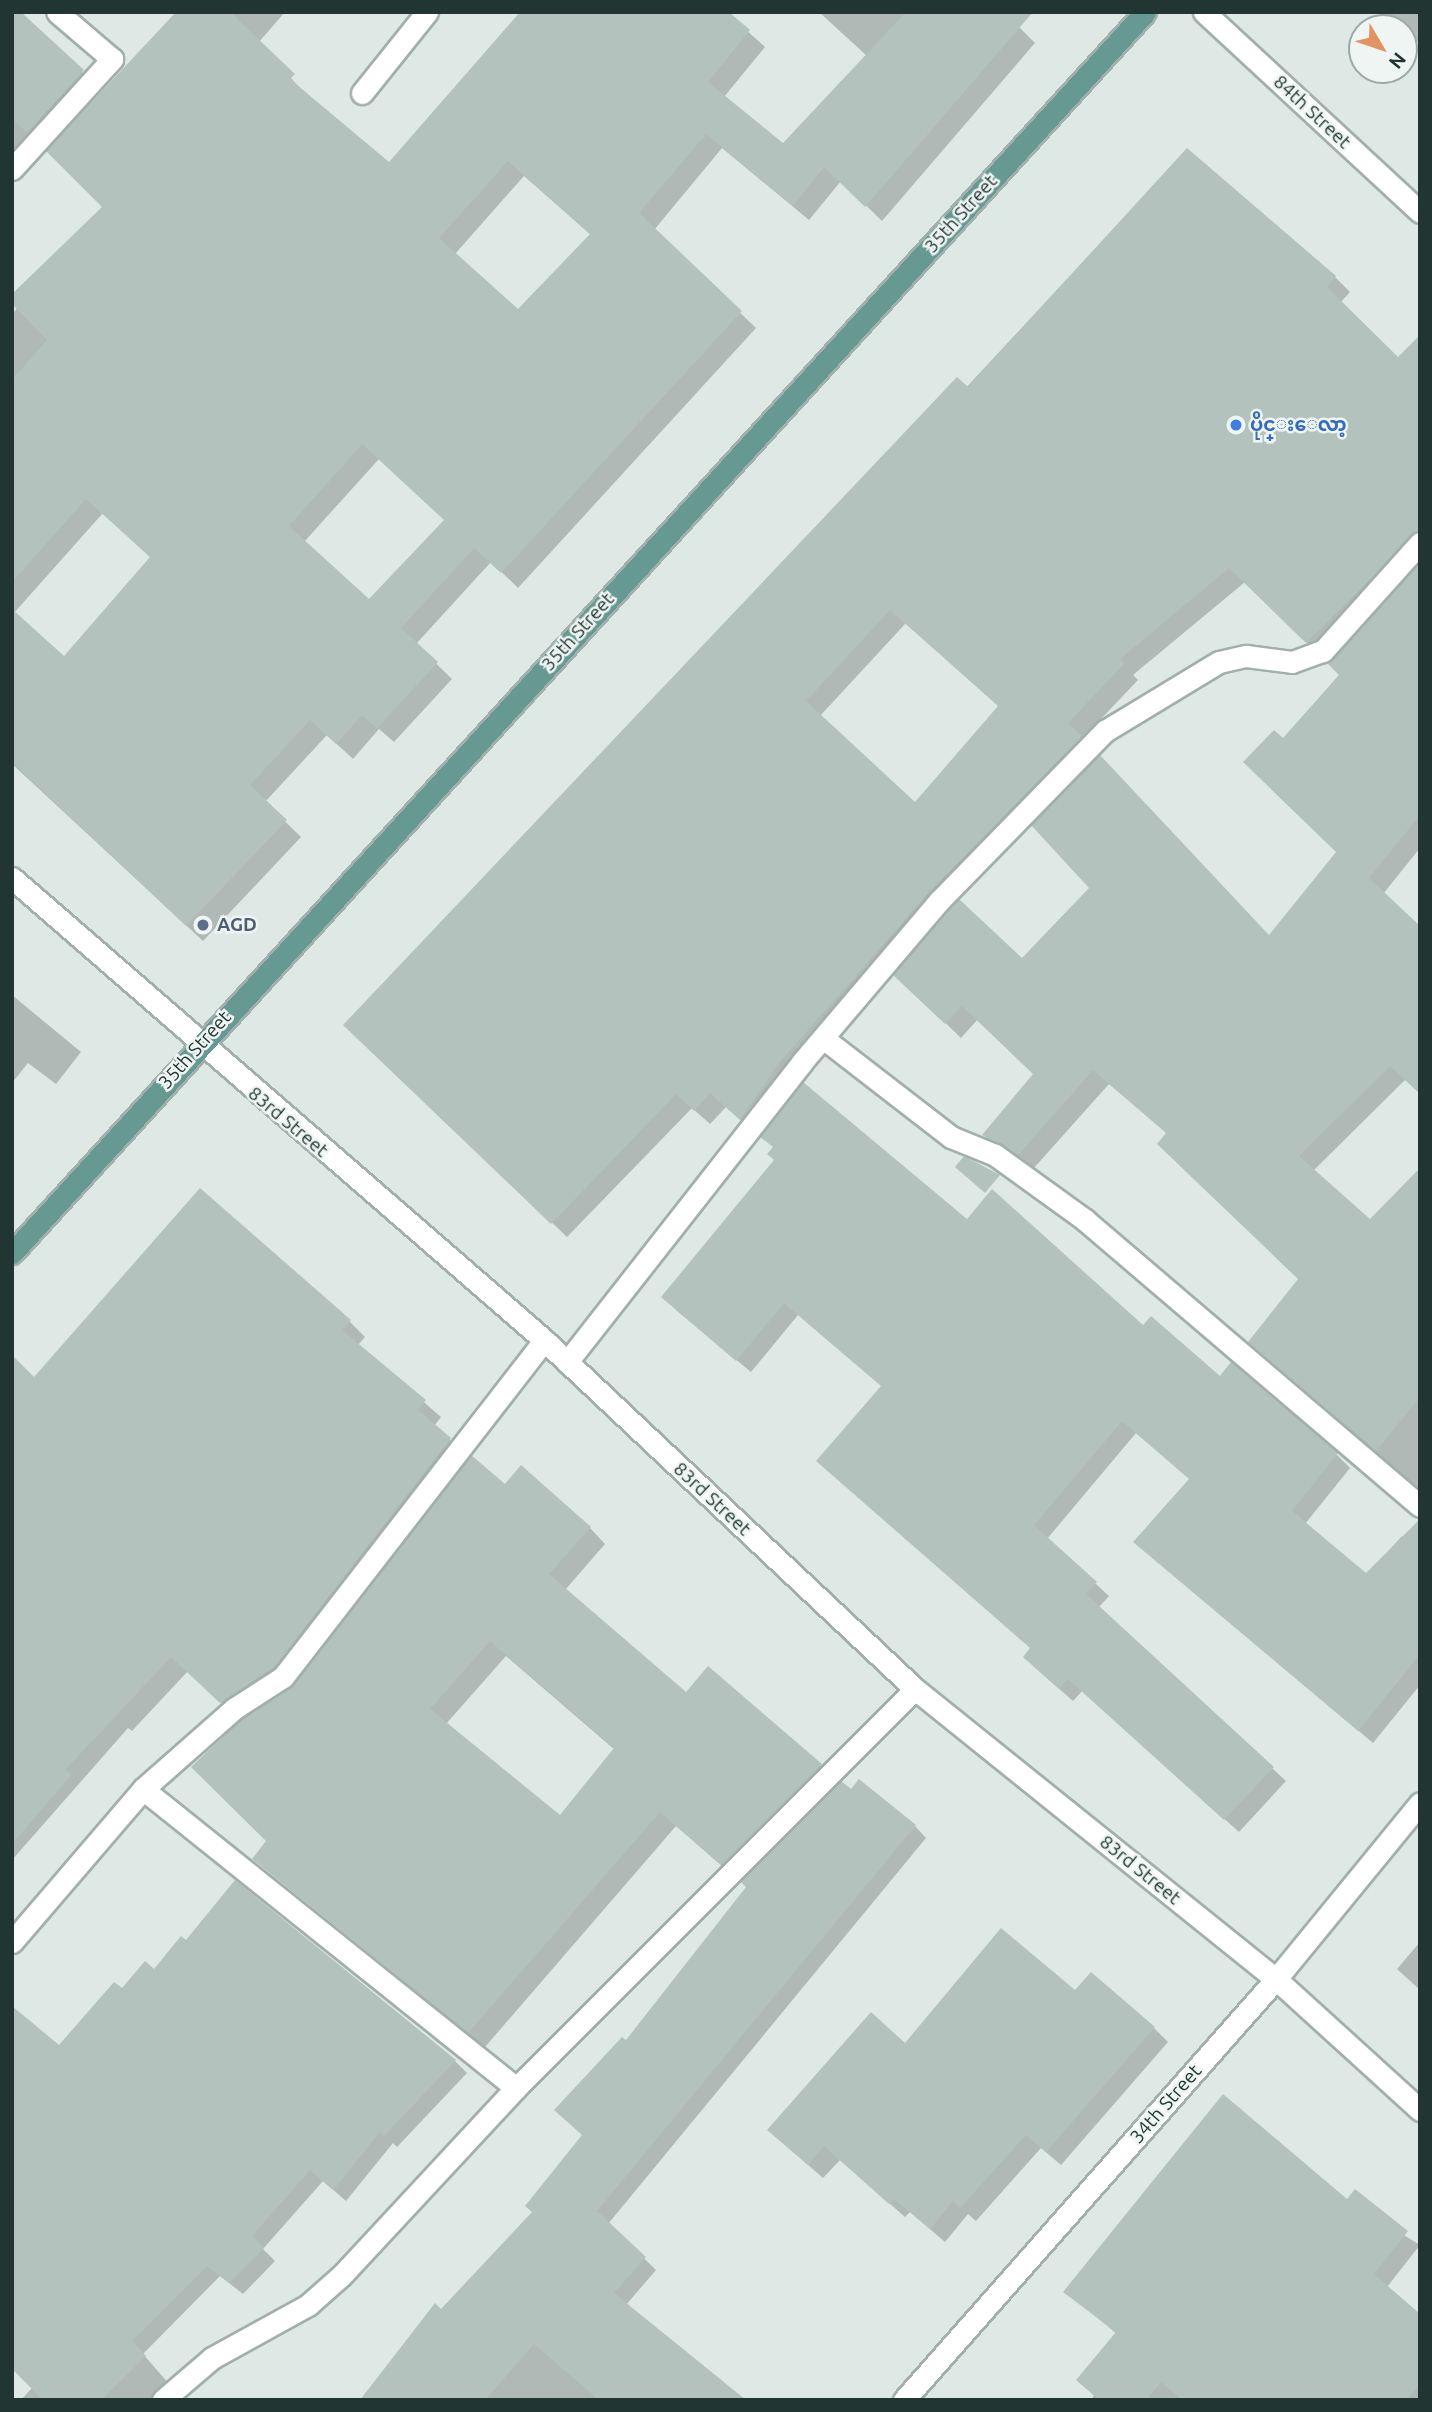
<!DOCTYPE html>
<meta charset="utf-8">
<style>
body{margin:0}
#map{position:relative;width:1432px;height:2412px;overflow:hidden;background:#dee8e5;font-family:Ubuntu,"Noto Sans Myanmar",sans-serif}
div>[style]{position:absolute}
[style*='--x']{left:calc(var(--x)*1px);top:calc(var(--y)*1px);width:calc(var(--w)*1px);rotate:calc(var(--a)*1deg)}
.shadow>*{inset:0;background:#0003}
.building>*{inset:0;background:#b4c2be}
.roads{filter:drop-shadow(2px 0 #a2afac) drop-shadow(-2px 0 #a2afac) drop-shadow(0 2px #a2afac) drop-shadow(0 -2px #a2afac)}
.street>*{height:21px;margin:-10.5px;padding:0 10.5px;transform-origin:10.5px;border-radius:10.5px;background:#fff}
.secondary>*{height:21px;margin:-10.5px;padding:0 10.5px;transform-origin:10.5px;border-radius:10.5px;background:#fff}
.primary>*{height:21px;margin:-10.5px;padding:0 10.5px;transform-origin:10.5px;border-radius:10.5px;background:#679993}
.dots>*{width:19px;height:19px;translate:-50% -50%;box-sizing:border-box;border:4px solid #eef5f2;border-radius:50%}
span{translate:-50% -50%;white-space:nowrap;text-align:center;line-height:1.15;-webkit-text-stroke:5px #eef5f2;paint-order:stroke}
.street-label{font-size:19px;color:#213633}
.shop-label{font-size:19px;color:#366cbe;font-weight:700}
.left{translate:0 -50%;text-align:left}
.service-label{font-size:19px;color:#4e5e75;font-weight:700}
.frame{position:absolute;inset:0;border:14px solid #213633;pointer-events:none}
.north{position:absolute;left:1348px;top:14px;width:70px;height:70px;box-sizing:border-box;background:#eef5f2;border:2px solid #9ca9a6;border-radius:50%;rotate:129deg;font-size:19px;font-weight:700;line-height:28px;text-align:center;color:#213633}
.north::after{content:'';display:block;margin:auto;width:24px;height:32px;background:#e39361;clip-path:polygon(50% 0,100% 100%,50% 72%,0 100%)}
</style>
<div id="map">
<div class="shadow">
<div style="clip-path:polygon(12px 12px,99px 87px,12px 154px)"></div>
<div style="clip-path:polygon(evenodd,178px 12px,285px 12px,259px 42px,306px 95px,389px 164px,726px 12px,765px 47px,724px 97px,783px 145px,867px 56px,819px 12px,1004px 12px,1035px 43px,882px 221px,841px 181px,809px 220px,722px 148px,654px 230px,756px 328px,518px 588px,491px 562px,416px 644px,452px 679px,394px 742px,379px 729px,353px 759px,327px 735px,265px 802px,301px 837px,203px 941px,12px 764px,12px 314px,104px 208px,178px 12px,524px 176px,591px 235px,518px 312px,455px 254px,524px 176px,178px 12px,379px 459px,446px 521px,369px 601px,304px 542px,379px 459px,178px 12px,103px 513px,151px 558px,64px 659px,14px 613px,103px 513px)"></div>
<div style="clip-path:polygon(1384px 12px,1420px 12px,1420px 44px,1404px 28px)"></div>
<div style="clip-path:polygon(evenodd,1187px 150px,1335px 277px,1350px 292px,1340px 303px,1398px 360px,1420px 365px,1420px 554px,1322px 657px,1245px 582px,1133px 675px,1138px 680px,1082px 739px,1095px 752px,944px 907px,756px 1133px,726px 1107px,710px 1124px,692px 1108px,567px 1237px,360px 1040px,1187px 150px,906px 623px,1000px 707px,915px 804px,820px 716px,906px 623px)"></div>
<div style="clip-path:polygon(1420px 565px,1420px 848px,1383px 894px,1406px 1079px,1313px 1171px,1370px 1221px,1420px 1170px,1420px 1490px,1265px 1356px,1300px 1279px,1168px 1134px,1109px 1084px,1033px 1169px,999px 1150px,984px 1135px,1035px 1074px,978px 1019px,961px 1038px,896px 975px,1270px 937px,1338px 853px,1283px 741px,1341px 675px)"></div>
<div style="clip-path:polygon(12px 995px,81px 1052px,56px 1084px,28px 1063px,12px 1083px)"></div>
<div style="clip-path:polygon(967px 1221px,1220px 1378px,1231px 1365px,1337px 1455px,1350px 1468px,1305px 1524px,1366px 1576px,1402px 1536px,1420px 1553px,1420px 1685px,1373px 1743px,1135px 1542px,1191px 1480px,1136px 1433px,1047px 1539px,1109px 1596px,1098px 1608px,1286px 1781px,1239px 1832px,1082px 1691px,1073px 1701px,1038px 1670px,1032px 1649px,818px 1461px,883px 1387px,798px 1315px,751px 1372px,676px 1310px)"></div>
<div style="clip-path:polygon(349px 1321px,365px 1337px,358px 1345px,441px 1417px,434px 1426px,466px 1455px,237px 1718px,188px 1671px,132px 1731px,128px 1728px,12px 1860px,12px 1384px)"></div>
<div style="clip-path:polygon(evenodd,505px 1486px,590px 1528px,605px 1544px,565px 1590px,686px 1694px,820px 1765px,836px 1781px,737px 1879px,676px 1826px,485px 2047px,254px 1859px,269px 1841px,295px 1686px,505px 1486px,506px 1656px,615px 1750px,560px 1817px,446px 1724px,506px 1656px)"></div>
<div style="clip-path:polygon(915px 1826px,926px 1838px,608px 2224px,656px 2270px,626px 2305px,742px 2400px,381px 2400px,441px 2311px,534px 2213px,583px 2135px,627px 2043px)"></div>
<div style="clip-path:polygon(1420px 1942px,1420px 1990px,1397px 1969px)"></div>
<div style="clip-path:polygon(154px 1971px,455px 2061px,467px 2073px,397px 2147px,393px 2143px,346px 2201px,323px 2181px,263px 2249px,275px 2261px,243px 2294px,220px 2276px,143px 2354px,177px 2393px,170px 2400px,21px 2400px,189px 2215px,59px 2048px)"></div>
<div style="clip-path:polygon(1075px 1992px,1154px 2028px,1168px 2042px,1061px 2165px,1041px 2148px,976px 2221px,968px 2214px,945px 2242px,910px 2212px,905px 2217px,840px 2160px,823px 2178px,784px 2144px,906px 2045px)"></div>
<div style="clip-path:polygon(1348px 2201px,1420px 2245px,1387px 2287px,1420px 2316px,1420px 2400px,1092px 2400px,1117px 2334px,1066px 2292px)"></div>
</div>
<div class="building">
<div style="clip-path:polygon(12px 12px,21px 12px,84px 70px,27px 133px,12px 118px)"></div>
<div style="clip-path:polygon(evenodd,176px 12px,230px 12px,295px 74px,290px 79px,389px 162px,520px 12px,729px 12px,750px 30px,708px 82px,783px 143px,906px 12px,1033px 12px,865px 207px,824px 167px,793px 206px,706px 134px,639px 213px,742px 311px,501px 573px,474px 548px,401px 628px,438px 662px,377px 728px,362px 715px,336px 744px,310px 720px,250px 785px,287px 820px,186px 926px,12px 762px,12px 609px,64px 656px,150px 557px,86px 499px,12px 582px,12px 380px,47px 340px,12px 304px,12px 294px,102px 207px,46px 151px,176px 12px,508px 161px,590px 234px,518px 309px,439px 238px,508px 161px,176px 12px,362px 444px,444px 520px,369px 599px,289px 526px,362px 444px)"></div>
<div style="clip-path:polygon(evenodd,1187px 148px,1336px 276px,1327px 287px,1398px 357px,1420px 335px,1420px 530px,1306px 643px,1229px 568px,1120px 659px,1124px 664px,1068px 723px,1082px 736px,929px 892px,779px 1063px,740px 1120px,710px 1093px,694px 1111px,676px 1094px,551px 1224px,343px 1025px,957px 377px,968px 387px,1187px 148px,890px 610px,998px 706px,915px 802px,806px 701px,890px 610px)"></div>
<div style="clip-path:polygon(1420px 563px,1420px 815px,1369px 878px,1420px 926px,1420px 1094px,1390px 1066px,1299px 1156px,1370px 1219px,1420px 1168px,1420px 1397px,1376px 1451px,1248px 1342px,1298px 1279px,1157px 1144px,1166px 1133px,1093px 1070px,1018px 1155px,982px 1135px,1033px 1074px,962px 1006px,945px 1024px,893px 975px,959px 899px,1022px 958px,1089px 888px,1031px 825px,1100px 755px,1269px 935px,1336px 852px,1243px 762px,1274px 730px,1283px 738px,1339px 675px,1327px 663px)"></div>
<div style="clip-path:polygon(803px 1082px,967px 1219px,992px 1189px,1143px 1325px,1151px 1316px,1220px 1376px,1231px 1362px,1338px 1453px,1292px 1511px,1366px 1573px,1420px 1519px,1420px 1654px,1358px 1731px,1133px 1542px,1189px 1479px,1122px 1421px,1034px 1525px,1097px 1582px,1086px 1594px,1274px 1767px,1224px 1820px,1068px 1679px,1059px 1689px,1023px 1657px,1030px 1648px,816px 1461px,881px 1386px,784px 1303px,736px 1361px,661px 1297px,774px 1160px,767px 1154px,773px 1147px,760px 1137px)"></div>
<div style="clip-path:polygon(964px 1156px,1000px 1175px,985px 1193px,955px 1167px)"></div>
<div style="clip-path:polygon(200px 1188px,351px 1320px,342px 1330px,426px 1400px,418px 1410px,451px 1438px,274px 1667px,220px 1703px,171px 1657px,65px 1770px,71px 1775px,12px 1844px,12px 1355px,34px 1377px)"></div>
<div style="clip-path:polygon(evenodd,471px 1455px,505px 1484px,521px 1465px,591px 1527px,549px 1574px,686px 1692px,708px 1666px,822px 1764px,721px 1865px,660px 1812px,468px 2033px,252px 1859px,266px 1841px,191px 1767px,243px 1718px,293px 1685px,471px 1455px,490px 1641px,614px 1748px,560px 1815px,430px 1709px,490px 1641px)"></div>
<div style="clip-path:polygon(859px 1779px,916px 1825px,597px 2211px,646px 2257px,614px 2293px,746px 2400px,599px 2400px,534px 2344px,485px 2400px,360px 2400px,435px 2303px,441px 2309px,532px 2212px,525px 2206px,582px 2135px,554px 2110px,622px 2037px,626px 2040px,746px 1887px,741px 1882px,841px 1781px,851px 1789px)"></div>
<div style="clip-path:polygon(235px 1880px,456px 2060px,384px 2136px,380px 2132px,333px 2190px,310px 2170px,252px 2236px,264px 2248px,229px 2283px,207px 2266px,132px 2341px,146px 2356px,101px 2400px,43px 2400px,12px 2369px,12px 2006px,59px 2045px,114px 1982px,122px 1988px,145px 1961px,154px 1969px,181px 1936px,186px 1940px)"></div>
<div style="clip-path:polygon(1001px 1928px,1075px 1990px,1091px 1972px,1155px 2027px,1046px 2152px,1026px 2135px,960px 2208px,953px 2201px,930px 2229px,894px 2199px,889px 2204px,824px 2146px,808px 2165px,767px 2130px,871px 2012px,905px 2043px)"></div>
<div style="clip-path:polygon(1223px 2094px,1347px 2199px,1355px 2189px,1408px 2231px,1374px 2274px,1420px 2314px,1420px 2384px,1406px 2400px,1182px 2400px,1161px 2382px,1146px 2400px,1099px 2400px,1076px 2380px,1116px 2332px,1063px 2292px)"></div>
</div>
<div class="roads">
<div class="street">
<div style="--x:362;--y:93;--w:104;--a:-51.3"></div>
<div style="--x:12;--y:169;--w:149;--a:-47.7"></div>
<div style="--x:112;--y:59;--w:72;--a:-139.5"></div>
<div style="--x:12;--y:878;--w:705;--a:40.97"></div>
<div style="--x:544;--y:1340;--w:509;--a:43.25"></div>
<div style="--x:915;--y:1689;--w:463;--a:38.8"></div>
<div style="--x:1276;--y:1979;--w:195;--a:42.3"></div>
<div style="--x:823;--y:1038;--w:162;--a:37.7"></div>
<div style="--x:951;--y:1137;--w:48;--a:22.2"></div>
<div style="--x:995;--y:1155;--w:111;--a:35.8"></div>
<div style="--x:1085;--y:1220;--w:440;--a:40.5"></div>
<div style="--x:567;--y:1362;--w:381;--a:-51.9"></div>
<div style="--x:802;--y:1062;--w:211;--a:-49.6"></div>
<div style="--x:939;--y:901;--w:238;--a:-45.7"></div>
<div style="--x:1105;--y:731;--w:133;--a:-31.2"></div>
<div style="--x:1219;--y:662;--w:28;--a:-13"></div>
<div style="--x:1246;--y:656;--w:46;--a:7.4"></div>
<div style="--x:1292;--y:662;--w:33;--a:-20"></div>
<div style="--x:1323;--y:651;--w:145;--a:-48.1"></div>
<div style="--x:143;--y:1789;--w:478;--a:38.7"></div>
<div style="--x:12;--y:1942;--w:201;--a:-49.4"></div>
<div style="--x:143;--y:1789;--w:123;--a:-41.4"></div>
<div style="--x:235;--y:1708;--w:57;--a:-32.9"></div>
<div style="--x:283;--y:1677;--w:426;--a:-52.2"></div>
<div style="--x:163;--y:2400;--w:65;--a:-40.6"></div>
<div style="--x:212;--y:2358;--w:110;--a:-28.9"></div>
<div style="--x:308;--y:2305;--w:45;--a:-41.4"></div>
<div style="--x:342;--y:2275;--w:255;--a:-47.1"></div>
<div style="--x:516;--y:2088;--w:564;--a:-45"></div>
<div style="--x:904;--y:2400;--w:562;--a:-48.54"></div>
<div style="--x:1276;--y:1979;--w:227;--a:-50.7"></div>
</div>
<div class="secondary">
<div style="--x:1204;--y:12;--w:294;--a:42.8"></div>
</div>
<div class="primary">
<div style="--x:12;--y:1253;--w:1680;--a:-47.6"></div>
</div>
</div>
<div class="dots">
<div style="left:1236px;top:425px;background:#3f7fe0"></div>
<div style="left:203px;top:925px;background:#5c6f8a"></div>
</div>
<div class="street-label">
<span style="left:1312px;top:112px;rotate:43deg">84th Street</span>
<span style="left:961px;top:214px;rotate:-48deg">35th Street</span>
<span style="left:578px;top:632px;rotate:-48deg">35th Street</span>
<span style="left:195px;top:1050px;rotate:-48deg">35th Street</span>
<span style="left:288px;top:1122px;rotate:40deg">83rd Street</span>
<span style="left:712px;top:1499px;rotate:43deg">83rd Street</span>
<span style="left:1140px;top:1870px;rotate:39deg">83rd Street</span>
<span style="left:1166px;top:2104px;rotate:-49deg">34th Street</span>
</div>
<div class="shop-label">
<span class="left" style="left:1250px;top:425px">ပိုင္းေလာ့</span>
</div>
<div class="service-label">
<span class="left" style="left:217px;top:925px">AGD</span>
</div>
<div class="frame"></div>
<div class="north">N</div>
</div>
